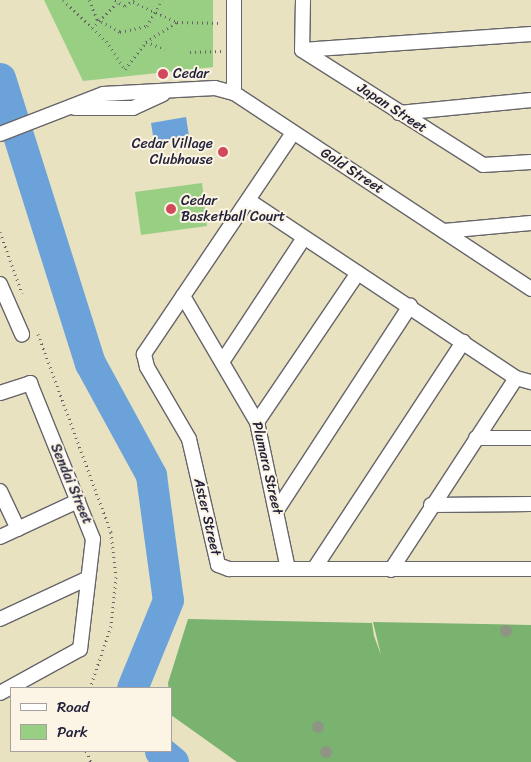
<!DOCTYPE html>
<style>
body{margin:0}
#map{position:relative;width:531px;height:762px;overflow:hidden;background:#e8e2c0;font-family:Sriracha,sans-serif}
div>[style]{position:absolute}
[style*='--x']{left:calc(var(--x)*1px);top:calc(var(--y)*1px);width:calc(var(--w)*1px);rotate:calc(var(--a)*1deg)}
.green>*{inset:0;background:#98cf82}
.forest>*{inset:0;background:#7ab270}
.water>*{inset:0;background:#6ca2da}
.river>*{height:31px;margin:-15.5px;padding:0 15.5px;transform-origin:15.5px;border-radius:15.5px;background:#6ca2da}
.path>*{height:3px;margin-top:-1.5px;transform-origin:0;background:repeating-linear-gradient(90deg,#67656a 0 1px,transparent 0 5px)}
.roads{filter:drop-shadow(1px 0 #67656a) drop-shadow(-1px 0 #67656a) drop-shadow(0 1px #67656a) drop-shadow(0 -1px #67656a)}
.street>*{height:14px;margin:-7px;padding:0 7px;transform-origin:7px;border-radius:7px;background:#fff}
.trees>*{width:12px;height:12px;margin:-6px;border-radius:50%;background:#8e9582}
.dots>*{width:14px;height:14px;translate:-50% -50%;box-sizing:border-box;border:2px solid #fcf5e5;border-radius:50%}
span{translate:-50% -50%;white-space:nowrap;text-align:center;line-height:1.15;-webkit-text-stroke:4px #fcf5e5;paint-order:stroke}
.poi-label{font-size:14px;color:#22223b}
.left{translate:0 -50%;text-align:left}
.right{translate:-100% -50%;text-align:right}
.street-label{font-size:14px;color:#22223b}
.legend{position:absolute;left:10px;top:687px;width:162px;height:65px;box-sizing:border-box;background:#fcf5e5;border:1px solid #a5a1a1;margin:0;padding:6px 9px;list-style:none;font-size:15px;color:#22223b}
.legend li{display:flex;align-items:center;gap:10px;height:25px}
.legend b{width:25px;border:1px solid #a5a1a1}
</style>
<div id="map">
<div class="green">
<div style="clip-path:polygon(44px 0,213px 0,213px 67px,83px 81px)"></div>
<div style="clip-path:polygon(202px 183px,207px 226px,141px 235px,135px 192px)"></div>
</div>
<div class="forest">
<div style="clip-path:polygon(188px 619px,372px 623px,374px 636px,381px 655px,373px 622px,531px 625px,531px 762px,237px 762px,171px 715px,168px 683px)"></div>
</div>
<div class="water">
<div style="clip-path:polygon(186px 117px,189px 136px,154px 142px,151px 123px)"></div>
</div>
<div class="river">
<div style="--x:0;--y:78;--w:299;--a:72.5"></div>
<div style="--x:90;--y:363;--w:128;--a:61.4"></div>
<div style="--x:151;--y:475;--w:126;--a:82.3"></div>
<div style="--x:168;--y:600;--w:95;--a:112.2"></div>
<div style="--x:160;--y:751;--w:17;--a:40"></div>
</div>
<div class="path">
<div style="--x:63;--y:0;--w:59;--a:43.6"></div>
<div style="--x:106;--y:41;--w:34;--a:56"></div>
<div style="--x:125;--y:69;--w:34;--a:-52"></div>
<div style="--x:146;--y:42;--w:37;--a:-33"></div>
<div style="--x:177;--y:22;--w:44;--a:1.3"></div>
<div style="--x:89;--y:0;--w:21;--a:67"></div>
<div style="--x:97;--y:19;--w:26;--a:29"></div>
<div style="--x:120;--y:32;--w:28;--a:-13"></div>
<div style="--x:147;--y:26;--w:30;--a:-60"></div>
<div style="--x:115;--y:0;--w:12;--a:31"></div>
<div style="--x:125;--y:6;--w:11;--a:-34"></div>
<div style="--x:133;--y:2;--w:48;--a:24.4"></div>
<div style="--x:92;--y:28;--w:35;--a:-45"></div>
<div style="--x:146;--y:42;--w:20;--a:20"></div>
<div style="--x:190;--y:52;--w:31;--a:-2"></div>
<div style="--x:0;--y:232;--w:65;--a:70.2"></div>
<div style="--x:38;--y:334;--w:211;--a:69.8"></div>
<div style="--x:111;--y:532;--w:45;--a:83.7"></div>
<div style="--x:116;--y:577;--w:49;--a:95.8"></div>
<div style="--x:111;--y:626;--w:65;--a:108.7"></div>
<div style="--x:86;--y:751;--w:12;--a:66"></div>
</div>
<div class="roads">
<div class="street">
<div style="--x:303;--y:0;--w:50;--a:91.1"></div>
<div style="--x:302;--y:50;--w:214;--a:32.4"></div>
<div style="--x:483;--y:165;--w:48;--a:-3.6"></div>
<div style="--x:302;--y:50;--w:230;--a:-4"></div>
<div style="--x:234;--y:93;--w:93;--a:-90"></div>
<div style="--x:75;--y:108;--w:58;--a:0"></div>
<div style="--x:133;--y:108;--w:33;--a:-25"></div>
<div style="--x:399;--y:113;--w:133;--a:-5.6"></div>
<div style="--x:293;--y:133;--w:267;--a:124"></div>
<div style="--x:144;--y:354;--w:13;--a:77"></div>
<div style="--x:147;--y:367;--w:83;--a:59.7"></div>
<div style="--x:189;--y:439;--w:129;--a:77"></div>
<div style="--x:218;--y:565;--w:12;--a:20"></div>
<div style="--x:229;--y:569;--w:302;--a:0"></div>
<div style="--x:0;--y:134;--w:110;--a:-21.2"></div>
<div style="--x:103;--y:94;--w:112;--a:-3.1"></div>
<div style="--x:215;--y:88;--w:20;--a:15"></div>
<div style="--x:234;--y:93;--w:356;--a:33.4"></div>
<div style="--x:248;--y:200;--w:322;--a:33.6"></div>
<div style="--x:516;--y:378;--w:16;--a:15"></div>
<div style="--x:444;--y:231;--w:87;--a:-5.3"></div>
<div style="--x:0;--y:284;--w:55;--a:66.3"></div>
<div style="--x:183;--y:296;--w:146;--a:59.6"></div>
<div style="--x:257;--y:422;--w:150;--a:78.1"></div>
<div style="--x:224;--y:359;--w:144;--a:-56.6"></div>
<div style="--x:0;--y:393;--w:32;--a:-18"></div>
<div style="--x:30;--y:383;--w:168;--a:68"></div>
<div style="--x:93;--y:539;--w:111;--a:96.7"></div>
<div style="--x:80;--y:649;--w:91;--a:151.2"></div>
<div style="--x:257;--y:422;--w:180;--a:-55.9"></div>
<div style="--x:476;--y:438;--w:55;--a:0"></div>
<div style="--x:0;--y:491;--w:42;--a:64.7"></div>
<div style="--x:431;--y:505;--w:100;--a:-0.6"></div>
<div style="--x:277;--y:510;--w:244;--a:-56.9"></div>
<div style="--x:0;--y:537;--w:86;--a:-24.8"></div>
<div style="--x:314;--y:569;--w:272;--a:-56.7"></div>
<div style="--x:391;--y:570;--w:229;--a:-56.9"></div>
<div style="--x:0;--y:619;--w:95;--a:-24.9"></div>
</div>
</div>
<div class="trees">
<div style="left:506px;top:631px"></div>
<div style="left:318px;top:727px"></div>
<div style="left:326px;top:752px"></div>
</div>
<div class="dots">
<div style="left:163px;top:74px;background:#d1495b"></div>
<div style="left:223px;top:152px;background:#d1495b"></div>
<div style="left:171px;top:209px;background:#d1495b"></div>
</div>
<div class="poi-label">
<span class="left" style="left:173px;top:74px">Cedar</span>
<span class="right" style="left:213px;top:152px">Cedar Village<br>Clubhouse</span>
<span class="left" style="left:181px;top:209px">Cedar<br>Basketball Court</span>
</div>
<div class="street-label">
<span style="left:392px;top:108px;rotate:33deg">Japan Street</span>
<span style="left:352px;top:171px;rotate:33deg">Gold Street</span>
<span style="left:267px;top:468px;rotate:77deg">Plumara Street</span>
<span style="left:71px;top:484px;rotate:67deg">Sendai Street</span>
<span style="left:207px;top:517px;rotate:77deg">Aster Street</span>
</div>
<ul class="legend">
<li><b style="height:6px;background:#fff"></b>Road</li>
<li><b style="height:14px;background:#98cf82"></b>Park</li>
</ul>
</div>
